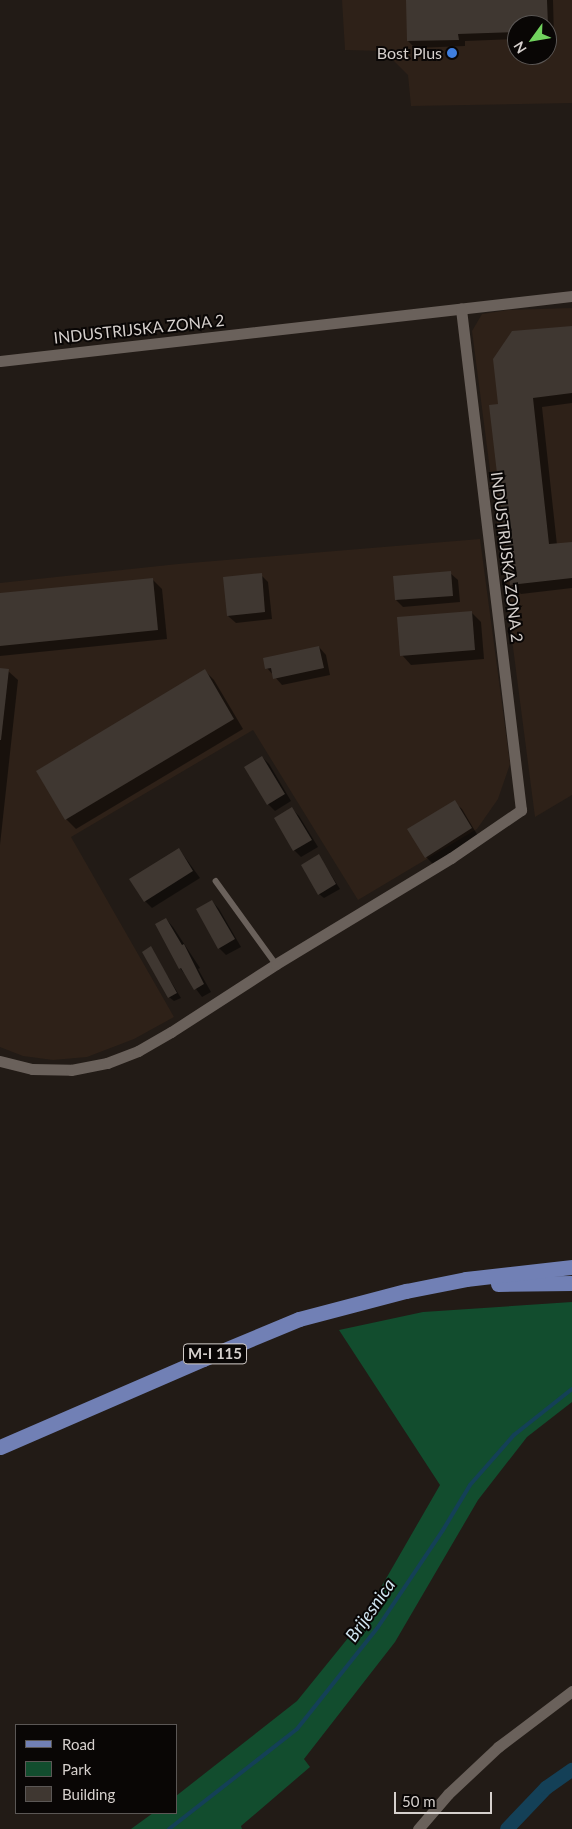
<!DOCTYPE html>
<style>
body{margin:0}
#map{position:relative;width:572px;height:1829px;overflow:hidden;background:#221b16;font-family:Lato,sans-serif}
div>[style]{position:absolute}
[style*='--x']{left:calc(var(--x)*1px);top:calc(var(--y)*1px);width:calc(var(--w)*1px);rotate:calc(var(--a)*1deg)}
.built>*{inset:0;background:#2e2118}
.green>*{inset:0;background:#124d2e}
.shadow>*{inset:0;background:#0007}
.stream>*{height:4px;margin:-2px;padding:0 2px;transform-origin:2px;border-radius:2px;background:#144057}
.canal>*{height:14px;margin:-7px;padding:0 7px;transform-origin:7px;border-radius:7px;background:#144057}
.building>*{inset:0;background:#3f3731}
.lane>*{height:5.5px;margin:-2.75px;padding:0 2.75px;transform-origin:2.75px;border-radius:2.75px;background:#6a615b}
.street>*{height:11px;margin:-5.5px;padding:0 5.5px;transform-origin:5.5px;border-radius:5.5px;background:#6a615b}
.primary>*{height:15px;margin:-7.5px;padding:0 7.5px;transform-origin:7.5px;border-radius:7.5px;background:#7180b5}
.dots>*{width:14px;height:14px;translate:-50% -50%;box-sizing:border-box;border:2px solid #090605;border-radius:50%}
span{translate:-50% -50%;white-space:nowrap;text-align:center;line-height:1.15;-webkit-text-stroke:4px #090605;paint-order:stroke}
.shield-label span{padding:1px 4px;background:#090605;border:1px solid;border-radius:4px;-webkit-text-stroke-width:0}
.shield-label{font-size:15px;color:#d6d0cd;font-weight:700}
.poi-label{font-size:16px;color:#d6d0cd}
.right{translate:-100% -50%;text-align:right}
.street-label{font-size:16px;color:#d6d0cd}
.water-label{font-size:18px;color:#d0e4f0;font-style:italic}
.legend{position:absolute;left:15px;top:1724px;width:162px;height:90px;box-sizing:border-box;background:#090605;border:1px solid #5b5755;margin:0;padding:6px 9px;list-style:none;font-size:15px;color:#d6d0cd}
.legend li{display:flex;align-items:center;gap:10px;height:25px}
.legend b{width:25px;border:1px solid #5b5755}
.north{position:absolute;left:507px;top:15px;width:50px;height:50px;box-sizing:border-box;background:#090605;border:1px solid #5b5755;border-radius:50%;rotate:238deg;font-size:14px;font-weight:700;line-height:20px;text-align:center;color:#d6d0cd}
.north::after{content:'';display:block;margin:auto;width:18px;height:22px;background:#71d25e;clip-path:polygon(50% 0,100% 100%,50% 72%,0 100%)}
.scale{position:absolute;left:394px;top:1792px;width:98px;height:22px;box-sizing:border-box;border:2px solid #d6d0cd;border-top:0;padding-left:6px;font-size:15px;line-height:18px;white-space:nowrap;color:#d6d0cd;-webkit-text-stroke:4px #090605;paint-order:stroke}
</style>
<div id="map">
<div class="built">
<div style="clip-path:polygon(evenodd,342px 0,572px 0,572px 103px,411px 106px,408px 75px,384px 51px,345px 50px,342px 0,517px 25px,547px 25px,547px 55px,517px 55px,517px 25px)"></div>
<div style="clip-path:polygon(572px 308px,572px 795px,535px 817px,472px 331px,482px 314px,508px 310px)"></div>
<div style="clip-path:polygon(480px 539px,510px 764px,498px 799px,477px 829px,358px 900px,253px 730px,71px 837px,174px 1017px,134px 1039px,87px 1057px,53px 1060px,23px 1056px,0 1047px,0 583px,178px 564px)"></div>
</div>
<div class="green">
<div style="clip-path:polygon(572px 1302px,572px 1402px,527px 1437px,478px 1500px,395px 1642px,304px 1759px,310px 1767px,241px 1826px,242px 1829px,131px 1829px,153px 1813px,176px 1813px,176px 1796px,297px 1701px,361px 1622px,440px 1485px,339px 1330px,423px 1312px)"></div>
</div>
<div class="shadow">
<div style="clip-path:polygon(407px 0,553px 0,554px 37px,547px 37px,547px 25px,517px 25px,517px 39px,465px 41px,465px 46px,415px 48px,408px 41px)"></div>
<div style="clip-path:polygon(572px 327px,572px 403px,542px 407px,557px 545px,572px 543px,572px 588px,521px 594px,511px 585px,499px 405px)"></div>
<div style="clip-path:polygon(450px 573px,458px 580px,460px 602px,403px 607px,396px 600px)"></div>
<div style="clip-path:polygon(261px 575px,268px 582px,272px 619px,236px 623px,228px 616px)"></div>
<div style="clip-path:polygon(152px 579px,162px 589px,167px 639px,0 656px,0 594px)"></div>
<div style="clip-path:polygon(471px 612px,481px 622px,484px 659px,411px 665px,402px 655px)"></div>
<div style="clip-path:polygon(319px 647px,326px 655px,330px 675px,282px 685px,267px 668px)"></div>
<div style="clip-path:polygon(0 670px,8px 671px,18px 680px,0 845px)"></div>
<div style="clip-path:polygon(205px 671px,214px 680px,243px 729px,76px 829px,66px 819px,37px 771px)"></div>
<div style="clip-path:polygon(262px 757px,269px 764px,291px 801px,275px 811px,268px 804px)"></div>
<div style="clip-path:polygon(454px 802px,462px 809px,478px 836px,433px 864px,426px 857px)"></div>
<div style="clip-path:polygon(292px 809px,299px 816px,318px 847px,301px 857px,294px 850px)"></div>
<div style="clip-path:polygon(179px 849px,200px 878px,152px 908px,145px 901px)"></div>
<div style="clip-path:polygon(319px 856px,340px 889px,324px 898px,319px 894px)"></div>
<div style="clip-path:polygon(212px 901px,219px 909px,241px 947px,226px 955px,219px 948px)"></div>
<div style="clip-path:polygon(166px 919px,173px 927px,200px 968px,198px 969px,211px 992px,202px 997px,180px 968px)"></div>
<div style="clip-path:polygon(150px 948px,181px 998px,174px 1001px,169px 997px)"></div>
</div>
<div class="stream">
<div style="--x:169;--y:1829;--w:162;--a:-38"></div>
<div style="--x:297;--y:1729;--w:130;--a:-51.5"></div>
<div style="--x:378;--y:1627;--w:117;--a:-56.2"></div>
<div style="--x:443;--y:1530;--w:52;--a:-59"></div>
<div style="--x:470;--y:1485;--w:67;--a:-48.7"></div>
<div style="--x:514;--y:1435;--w:74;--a:-38.4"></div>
</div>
<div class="canal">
<div style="--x:507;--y:1829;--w:57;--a:-46.4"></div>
<div style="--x:546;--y:1788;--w:32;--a:-35"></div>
</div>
<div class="building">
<div style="clip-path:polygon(406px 0,547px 0,548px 25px,517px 25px,517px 32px,458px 34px,459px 40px,407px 41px)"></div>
<div style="clip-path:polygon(572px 326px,572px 393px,533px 398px,549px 544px,572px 542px,572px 578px,510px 585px,489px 405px,498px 404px,493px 359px,512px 331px)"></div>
<div style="clip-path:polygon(451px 571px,453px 596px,395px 600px,393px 576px)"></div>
<div style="clip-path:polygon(262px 573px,265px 612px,227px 616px,223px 577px)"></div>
<div style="clip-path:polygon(153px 578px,158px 630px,0 646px,0 593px)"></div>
<div style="clip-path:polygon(472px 611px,475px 650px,400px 656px,397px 617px)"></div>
<div style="clip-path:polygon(319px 646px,324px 668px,273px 679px,271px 668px,265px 669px,263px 658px)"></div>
<div style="clip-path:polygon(0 668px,9px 669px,1px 740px,0 740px)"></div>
<div style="clip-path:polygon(205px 669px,234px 719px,65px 820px,36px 771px)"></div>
<div style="clip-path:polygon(262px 756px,285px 794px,267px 805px,244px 767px)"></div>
<div style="clip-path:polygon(455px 800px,472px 828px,425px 858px,407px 829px)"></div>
<div style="clip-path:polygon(292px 807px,312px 840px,293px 851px,274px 818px)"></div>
<div style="clip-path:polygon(179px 848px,193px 871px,144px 902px,129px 879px)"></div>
<div style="clip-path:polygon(319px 854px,336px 884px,318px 895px,301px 865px)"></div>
<div style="clip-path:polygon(212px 900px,235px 939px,218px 949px,196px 909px)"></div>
<div style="clip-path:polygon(166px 918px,182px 945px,184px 944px,204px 984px,194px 990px,181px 968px,179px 969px,155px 924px)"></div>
<div style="clip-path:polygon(151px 946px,177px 993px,168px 998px,142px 952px)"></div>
</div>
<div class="lane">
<div style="--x:216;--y:881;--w:102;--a:54.1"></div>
</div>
<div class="street">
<div style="--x:0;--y:361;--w:576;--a:-6.48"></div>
<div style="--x:0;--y:1061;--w:33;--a:14"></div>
<div style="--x:32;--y:1069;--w:39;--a:1"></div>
<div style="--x:71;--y:1070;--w:37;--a:-11"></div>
<div style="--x:107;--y:1063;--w:33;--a:-21"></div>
<div style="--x:138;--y:1051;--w:38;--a:-30"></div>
<div style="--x:171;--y:1032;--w:125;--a:-32.9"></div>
<div style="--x:276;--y:964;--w:205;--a:-31.2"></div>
<div style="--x:451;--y:858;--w:85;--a:-34.4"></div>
<div style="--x:521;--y:810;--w:505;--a:-96.83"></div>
<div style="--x:418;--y:1829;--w:46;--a:-49.4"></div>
<div style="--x:448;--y:1794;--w:69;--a:-43.2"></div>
<div style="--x:498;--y:1747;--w:93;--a:-37.1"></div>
</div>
<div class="primary">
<div style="--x:498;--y:1284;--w:74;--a:-0.8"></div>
<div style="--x:0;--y:1447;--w:221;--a:-23.4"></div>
<div style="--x:203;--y:1359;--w:104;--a:-22.6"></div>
<div style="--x:299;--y:1319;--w:111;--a:-14.7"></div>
<div style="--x:406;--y:1291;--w:61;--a:-11.3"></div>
<div style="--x:466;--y:1279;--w:107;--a:-6.5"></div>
</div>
<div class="dots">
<div style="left:452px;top:53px;background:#3f7fe0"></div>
</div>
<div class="shield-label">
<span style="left:215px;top:1354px">M-I 115</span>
</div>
<div class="poi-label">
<span class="right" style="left:442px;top:53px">Bost Plus</span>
</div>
<div class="street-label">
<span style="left:139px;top:329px;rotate:-6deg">INDUSTRIJSKA ZONA 2</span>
<span style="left:507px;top:557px;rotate:83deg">INDUSTRIJSKA ZONA 2</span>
</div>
<div class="water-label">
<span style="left:370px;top:1610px;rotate:-55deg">Brijesnica</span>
</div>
<ul class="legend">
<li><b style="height:6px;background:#7180b5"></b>Road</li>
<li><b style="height:14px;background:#124d2e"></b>Park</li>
<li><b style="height:14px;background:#3f3731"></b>Building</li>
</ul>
<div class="north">N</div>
<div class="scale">50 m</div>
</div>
